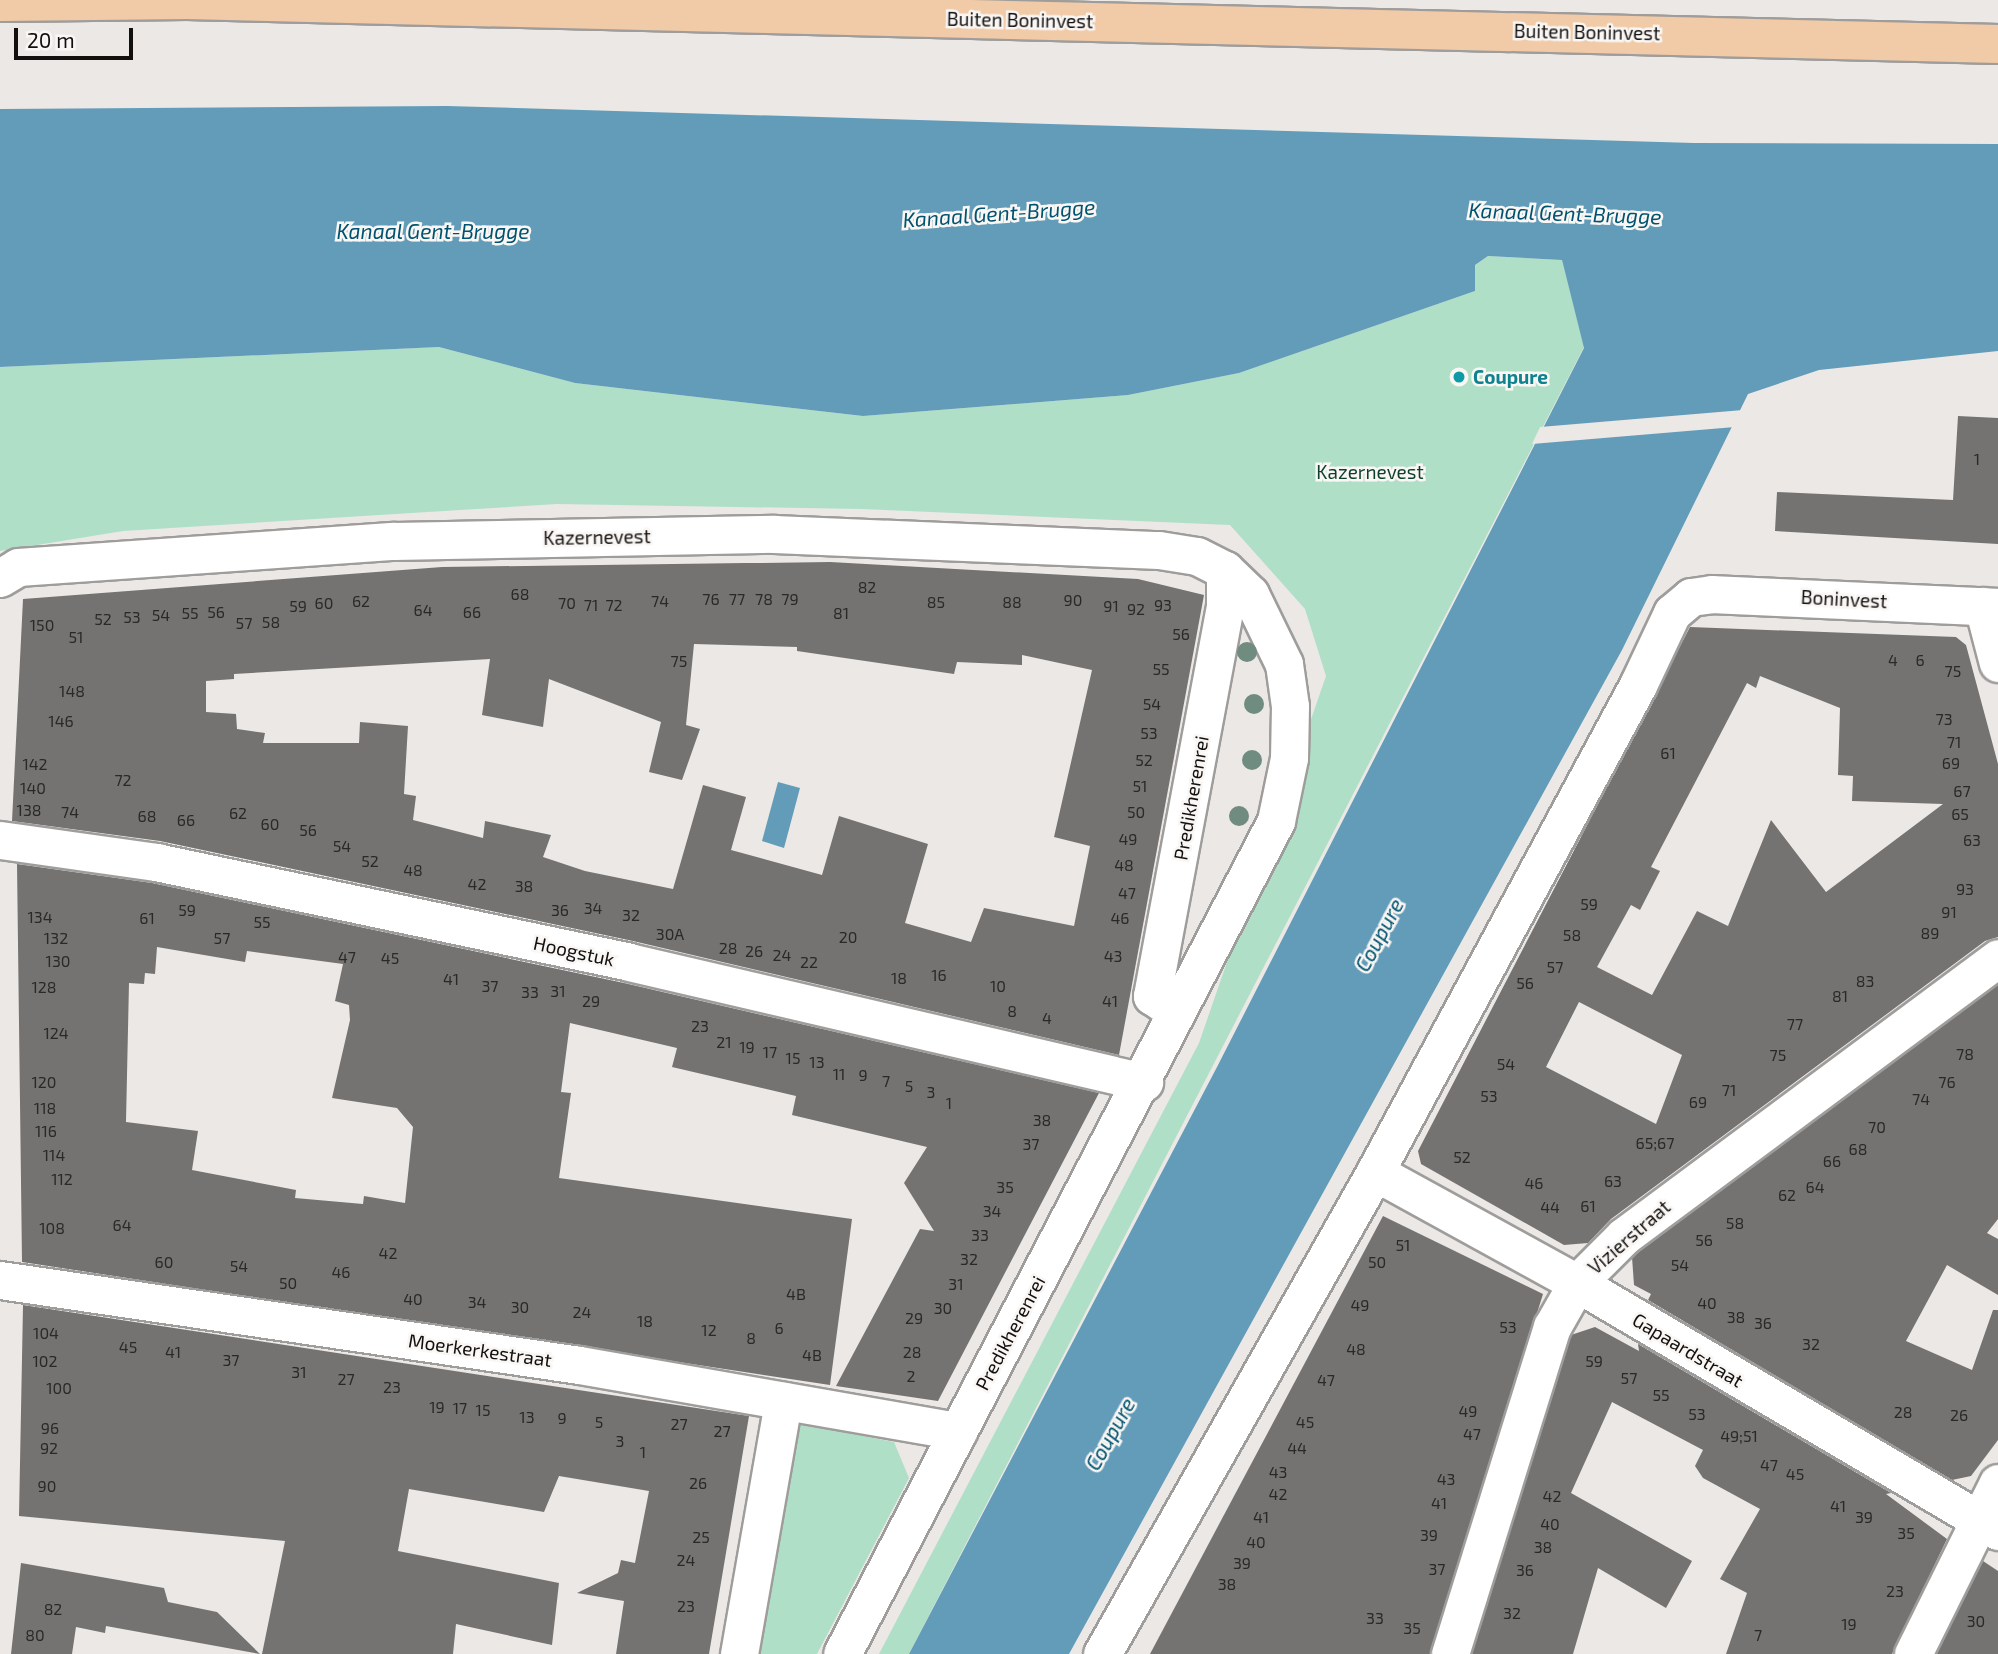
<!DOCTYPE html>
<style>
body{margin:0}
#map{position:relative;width:1998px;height:1654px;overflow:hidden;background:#ebe8e6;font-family:"Exo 2",sans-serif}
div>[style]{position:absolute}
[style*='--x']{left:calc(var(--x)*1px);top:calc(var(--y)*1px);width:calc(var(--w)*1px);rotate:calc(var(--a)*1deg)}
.green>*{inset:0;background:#b0dfc8}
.water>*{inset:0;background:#629cb9}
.pier>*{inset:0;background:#ebe8e6}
.building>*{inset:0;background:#757371}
.roads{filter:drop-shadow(2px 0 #9f9d9b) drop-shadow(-2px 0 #9f9d9b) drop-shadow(0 2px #9f9d9b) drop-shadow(0 -2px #9f9d9b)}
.street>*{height:37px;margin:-18.5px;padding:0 18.5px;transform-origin:18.5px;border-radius:18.5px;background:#fff}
.primary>*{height:38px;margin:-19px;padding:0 19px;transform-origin:19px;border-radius:19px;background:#f1caa7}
.trees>*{width:20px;height:20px;margin:-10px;border-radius:50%;background:#708b80}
.dots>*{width:19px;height:19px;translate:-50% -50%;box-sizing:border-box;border:4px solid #f9f6f4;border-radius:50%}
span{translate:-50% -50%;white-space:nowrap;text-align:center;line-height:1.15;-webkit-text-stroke:5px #f9f6f4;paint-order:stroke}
.number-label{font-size:16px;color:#2a2928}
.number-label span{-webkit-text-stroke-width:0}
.street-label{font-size:19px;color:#11100f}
.culture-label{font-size:19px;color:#0d838f;font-weight:700}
.left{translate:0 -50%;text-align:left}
.park-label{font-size:19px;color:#0c3f2d}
.water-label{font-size:21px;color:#005370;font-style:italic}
.scale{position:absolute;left:14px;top:28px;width:119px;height:32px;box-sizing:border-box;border:4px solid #11100f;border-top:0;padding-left:9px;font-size:21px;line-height:24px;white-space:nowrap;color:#11100f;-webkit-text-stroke:5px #f9f6f4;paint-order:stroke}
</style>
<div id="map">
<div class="green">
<div style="clip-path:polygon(1488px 256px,1562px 260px,1584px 347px,909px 1654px,879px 1654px,1199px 1043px,1326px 676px,1305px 609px,1230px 525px,862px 509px,557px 504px,123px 531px,0 551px,0 367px,439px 347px,575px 383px,863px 416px,1128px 395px,1239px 373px,1475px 291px,1475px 265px)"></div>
<div style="clip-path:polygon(791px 1422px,894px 1442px,909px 1478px,817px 1654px,749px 1654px)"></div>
</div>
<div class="water">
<div style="clip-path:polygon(447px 106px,1694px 143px,1998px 144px,1998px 351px,1819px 370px,1748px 394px,1622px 650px,1069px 1654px,909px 1654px,1217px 1067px,1584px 348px,1562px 260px,1488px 256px,1475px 265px,1475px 291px,1239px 373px,1128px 395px,863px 416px,575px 383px,439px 347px,0 367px,0 109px)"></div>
<div style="clip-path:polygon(778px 782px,800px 788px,784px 848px,762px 841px)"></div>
</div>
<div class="pier">
<div style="clip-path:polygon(1743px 410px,1735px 427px,1532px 444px,1540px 427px)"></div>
</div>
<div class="building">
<div style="clip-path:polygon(1958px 416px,1998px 418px,1998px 544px,1775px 531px,1777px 492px,1953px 500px)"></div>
<div style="clip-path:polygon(evenodd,830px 562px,1138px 579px,1204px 595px,1119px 1055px,633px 941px,160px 841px,12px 821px,23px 599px,442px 567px,830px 562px,694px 644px,797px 647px,797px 651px,954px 674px,957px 662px,1022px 665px,1022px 655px,1092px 670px,1054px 837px,1090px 846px,1074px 926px,984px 908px,971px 942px,905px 923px,928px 844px,839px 816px,822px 875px,731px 850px,746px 797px,703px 785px,673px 889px,585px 871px,543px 857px,551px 835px,485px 821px,483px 838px,413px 820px,416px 796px,404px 794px,408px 726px,360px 722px,359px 743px,263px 743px,265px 733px,237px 729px,236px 714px,206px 712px,206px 681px,234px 679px,234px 674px,490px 659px,482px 715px,543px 727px,549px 679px,661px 722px,649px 772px,682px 780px,700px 729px,686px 725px,694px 644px)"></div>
<div style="clip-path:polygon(evenodd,1690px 627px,1956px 637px,1966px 645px,1998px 764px,1998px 937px,1985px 941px,1611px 1219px,1588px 1243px,1564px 1245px,1421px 1164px,1418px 1151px,1690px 627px,1760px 676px,1840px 708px,1838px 775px,1853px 776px,1852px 801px,1943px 804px,1826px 892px,1771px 820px,1728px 926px,1697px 911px,1652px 995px,1597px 967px,1631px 905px,1640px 910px,1660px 871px,1651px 867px,1747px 683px,1756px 688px,1760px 676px,1690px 627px,1579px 1002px,1682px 1055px,1656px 1124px,1546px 1067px,1579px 1002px)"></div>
<div style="clip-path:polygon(evenodd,17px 864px,152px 883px,624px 983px,1099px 1093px,938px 1401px,836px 1386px,920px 1229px,934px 1231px,904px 1183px,927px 1147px,792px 1115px,796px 1096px,672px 1067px,677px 1048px,570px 1023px,561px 1092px,571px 1093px,559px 1178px,852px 1219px,830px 1385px,22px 1262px,17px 864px,157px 947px,245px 962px,247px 951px,343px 964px,335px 1001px,349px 1005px,350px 1020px,332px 1098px,397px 1108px,413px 1127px,405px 1203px,364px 1196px,363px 1204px,295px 1198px,296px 1190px,192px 1170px,198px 1131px,126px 1122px,129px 983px,144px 984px,145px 973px,155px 974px,157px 947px)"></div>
<div style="clip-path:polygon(1998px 984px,1998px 1219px,1987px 1233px,1998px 1239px,1998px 1295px,1947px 1265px,1906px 1341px,1972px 1370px,1993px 1310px,1998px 1310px,1998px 1440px,1971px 1476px,1952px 1480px,1648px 1300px,1651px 1294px,1634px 1285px,1632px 1257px)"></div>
<div style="clip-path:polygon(1383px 1216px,1543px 1294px,1430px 1654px,1150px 1654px)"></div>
<div style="clip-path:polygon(23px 1305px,749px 1416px,709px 1654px,616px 1654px,624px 1601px,577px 1593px,618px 1573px,621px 1560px,635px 1563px,649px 1491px,559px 1476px,544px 1512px,409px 1489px,398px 1551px,559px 1583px,552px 1645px,456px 1624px,453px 1654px,262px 1654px,285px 1541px,19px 1516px)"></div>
<div style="clip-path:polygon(1595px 1327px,1639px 1351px,1638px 1344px,1891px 1493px,1886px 1494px,1947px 1539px,1892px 1654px,1726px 1654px,1747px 1593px,1720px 1579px,1760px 1509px,1703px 1478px,1695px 1466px,1703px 1450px,1612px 1402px,1571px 1493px,1692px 1561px,1666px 1608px,1598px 1568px,1573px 1654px,1472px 1654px,1571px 1335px)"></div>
<div style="clip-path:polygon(1983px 1561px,1998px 1571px,1998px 1654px,1936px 1654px)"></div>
<div style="clip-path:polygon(21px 1563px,164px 1588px,168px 1602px,217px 1612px,260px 1654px,106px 1626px,105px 1633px,76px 1627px,72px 1654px,11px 1654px)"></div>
</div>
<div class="roads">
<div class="street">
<div style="--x:0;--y:578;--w:21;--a:-31"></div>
<div style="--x:18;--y:567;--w:377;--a:-4"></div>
<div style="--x:394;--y:541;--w:380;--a:-1.1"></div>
<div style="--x:774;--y:534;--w:385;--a:2.4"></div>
<div style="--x:1159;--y:550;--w:38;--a:9"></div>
<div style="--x:1197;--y:556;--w:31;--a:27"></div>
<div style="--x:1225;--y:570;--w:35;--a:44"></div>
<div style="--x:1250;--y:594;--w:78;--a:64.1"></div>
<div style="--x:1284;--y:664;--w:42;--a:81.9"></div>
<div style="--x:1290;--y:706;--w:52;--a:91.1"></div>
<div style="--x:1289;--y:758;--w:64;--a:101.7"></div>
<div style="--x:1276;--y:821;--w:939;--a:117.52"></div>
<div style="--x:1983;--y:606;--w:59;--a:75.3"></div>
<div style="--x:0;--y:840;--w:158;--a:8"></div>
<div style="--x:156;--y:862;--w:483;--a:11.9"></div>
<div style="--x:629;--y:962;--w:529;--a:13.12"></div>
<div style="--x:1176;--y:1012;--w:29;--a:-146"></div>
<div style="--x:1152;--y:996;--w:398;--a:-79.4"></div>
<div style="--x:1225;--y:605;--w:35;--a:-90"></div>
<div style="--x:1375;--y:1172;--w:230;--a:28.8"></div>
<div style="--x:1577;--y:1283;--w:489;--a:30.5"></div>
<div style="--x:0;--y:1280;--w:585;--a:8.35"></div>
<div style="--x:579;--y:1365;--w:385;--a:9.9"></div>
<div style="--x:739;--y:1654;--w:257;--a:-80.1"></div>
<div style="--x:1102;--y:1654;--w:554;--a:-60.47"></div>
<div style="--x:1375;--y:1172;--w:553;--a:-61.63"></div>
<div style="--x:1638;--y:685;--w:80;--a:-64.7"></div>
<div style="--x:1672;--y:613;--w:25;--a:-40"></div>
<div style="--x:1691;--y:597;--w:21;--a:-8"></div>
<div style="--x:1712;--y:594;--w:286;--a:2.6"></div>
<div style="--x:1450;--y:1654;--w:343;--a:-72.7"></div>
<div style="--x:1552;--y:1327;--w:51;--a:-60.4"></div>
<div style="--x:1577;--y:1283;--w:66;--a:-45"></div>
<div style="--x:1624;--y:1236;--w:466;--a:-36.6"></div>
<div style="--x:1913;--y:1654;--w:191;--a:-63.6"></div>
</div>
<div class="primary">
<div style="--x:0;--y:2;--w:187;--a:-0.6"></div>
<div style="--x:187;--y:0;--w:1812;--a:1.39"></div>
</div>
</div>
<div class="trees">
<div style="left:1247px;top:652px"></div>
<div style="left:1254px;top:704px"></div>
<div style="left:1252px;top:760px"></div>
<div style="left:1239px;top:816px"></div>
</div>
<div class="dots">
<div style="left:1459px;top:377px;background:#0f9aa8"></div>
</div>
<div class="number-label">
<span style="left:1977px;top:459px">1</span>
<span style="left:867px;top:587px">82</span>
<span style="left:520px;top:594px">68</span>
<span style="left:711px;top:599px">76</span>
<span style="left:737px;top:599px">77</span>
<span style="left:764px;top:599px">78</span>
<span style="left:790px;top:599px">79</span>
<span style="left:1073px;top:600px">90</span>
<span style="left:361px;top:601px">62</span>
<span style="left:660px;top:601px">74</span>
<span style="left:936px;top:602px">85</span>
<span style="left:1012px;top:602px">88</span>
<span style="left:324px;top:603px">60</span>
<span style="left:567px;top:603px">70</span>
<span style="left:591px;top:605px">71</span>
<span style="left:614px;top:605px">72</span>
<span style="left:1163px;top:605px">93</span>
<span style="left:298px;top:606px">59</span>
<span style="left:1111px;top:606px">91</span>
<span style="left:1136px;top:609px">92</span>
<span style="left:423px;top:610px">64</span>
<span style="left:216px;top:612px">56</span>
<span style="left:472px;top:612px">66</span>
<span style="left:190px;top:613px">55</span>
<span style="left:841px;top:613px">81</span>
<span style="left:161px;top:615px">54</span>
<span style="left:132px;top:617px">53</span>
<span style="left:103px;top:619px">52</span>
<span style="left:271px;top:622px">58</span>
<span style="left:244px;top:623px">57</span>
<span style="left:42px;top:625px">150</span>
<span style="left:1181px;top:634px">56</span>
<span style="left:76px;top:637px">51</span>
<span style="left:1893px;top:660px">4</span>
<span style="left:1920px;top:660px">6</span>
<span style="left:679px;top:661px">75</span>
<span style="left:1161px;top:669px">55</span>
<span style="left:1953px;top:671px">75</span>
<span style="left:72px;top:691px">148</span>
<span style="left:1152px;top:704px">54</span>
<span style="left:1944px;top:719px">73</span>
<span style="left:61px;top:721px">146</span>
<span style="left:1149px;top:733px">53</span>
<span style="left:1954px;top:742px">71</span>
<span style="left:1668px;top:753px">61</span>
<span style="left:1144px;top:760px">52</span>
<span style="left:1951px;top:763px">69</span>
<span style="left:35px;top:764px">142</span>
<span style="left:123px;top:780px">72</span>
<span style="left:1140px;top:786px">51</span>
<span style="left:33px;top:788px">140</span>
<span style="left:1962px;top:791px">67</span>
<span style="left:29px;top:810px">138</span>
<span style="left:70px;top:812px">74</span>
<span style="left:1136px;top:812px">50</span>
<span style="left:238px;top:813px">62</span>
<span style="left:1960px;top:814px">65</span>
<span style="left:147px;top:816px">68</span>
<span style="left:186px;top:820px">66</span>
<span style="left:270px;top:824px">60</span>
<span style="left:308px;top:830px">56</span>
<span style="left:1128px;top:839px">49</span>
<span style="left:1972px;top:840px">63</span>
<span style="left:342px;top:846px">54</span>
<span style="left:370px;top:861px">52</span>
<span style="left:1124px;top:865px">48</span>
<span style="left:413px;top:870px">48</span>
<span style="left:477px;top:884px">42</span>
<span style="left:524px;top:886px">38</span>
<span style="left:1965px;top:889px">93</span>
<span style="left:1127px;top:893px">47</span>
<span style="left:1589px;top:904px">59</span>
<span style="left:593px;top:908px">34</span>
<span style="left:187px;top:910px">59</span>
<span style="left:560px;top:910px">36</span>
<span style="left:1949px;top:912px">91</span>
<span style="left:631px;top:915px">32</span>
<span style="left:40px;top:917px">134</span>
<span style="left:147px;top:918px">61</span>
<span style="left:1120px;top:918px">46</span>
<span style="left:262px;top:922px">55</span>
<span style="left:1930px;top:933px">89</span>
<span style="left:670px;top:934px">30A</span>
<span style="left:1572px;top:935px">58</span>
<span style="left:848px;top:937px">20</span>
<span style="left:56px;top:938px">132</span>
<span style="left:222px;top:938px">57</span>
<span style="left:728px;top:948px">28</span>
<span style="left:754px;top:951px">26</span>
<span style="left:782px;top:955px">24</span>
<span style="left:1113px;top:956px">43</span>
<span style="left:347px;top:957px">47</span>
<span style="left:390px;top:958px">45</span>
<span style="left:58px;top:961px">130</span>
<span style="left:809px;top:962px">22</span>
<span style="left:1555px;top:967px">57</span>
<span style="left:939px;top:975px">16</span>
<span style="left:899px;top:978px">18</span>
<span style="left:451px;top:979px">41</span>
<span style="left:1865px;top:981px">83</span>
<span style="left:1525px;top:983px">56</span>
<span style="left:490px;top:986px">37</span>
<span style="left:998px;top:986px">10</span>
<span style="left:44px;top:987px">128</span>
<span style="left:558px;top:991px">31</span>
<span style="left:530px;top:992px">33</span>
<span style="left:1840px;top:996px">81</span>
<span style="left:591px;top:1001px">29</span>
<span style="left:1110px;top:1001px">41</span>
<span style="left:1012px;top:1011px">8</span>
<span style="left:1047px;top:1018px">4</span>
<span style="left:1795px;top:1024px">77</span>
<span style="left:700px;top:1026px">23</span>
<span style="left:56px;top:1033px">124</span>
<span style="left:724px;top:1042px">21</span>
<span style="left:747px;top:1047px">19</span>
<span style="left:770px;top:1052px">17</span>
<span style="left:1965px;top:1054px">78</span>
<span style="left:1778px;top:1055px">75</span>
<span style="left:793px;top:1058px">15</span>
<span style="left:817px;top:1062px">13</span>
<span style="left:1506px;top:1064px">54</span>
<span style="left:839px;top:1074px">11</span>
<span style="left:863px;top:1075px">9</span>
<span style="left:886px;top:1081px">7</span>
<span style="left:44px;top:1082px">120</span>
<span style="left:1947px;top:1082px">76</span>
<span style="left:909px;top:1086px">5</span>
<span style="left:1729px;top:1090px">71</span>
<span style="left:931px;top:1092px">3</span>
<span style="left:1489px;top:1096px">53</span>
<span style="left:1921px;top:1099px">74</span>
<span style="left:1698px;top:1102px">69</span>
<span style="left:949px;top:1103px">1</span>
<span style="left:45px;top:1108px">118</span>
<span style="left:1042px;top:1120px">38</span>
<span style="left:1877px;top:1127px">70</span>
<span style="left:46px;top:1131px">116</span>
<span style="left:1655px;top:1143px">65;67</span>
<span style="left:1031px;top:1144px">37</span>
<span style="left:1858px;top:1149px">68</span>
<span style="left:54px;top:1155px">114</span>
<span style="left:1462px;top:1157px">52</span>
<span style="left:1832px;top:1161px">66</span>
<span style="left:62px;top:1179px">112</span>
<span style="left:1613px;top:1181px">63</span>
<span style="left:1534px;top:1183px">46</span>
<span style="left:1005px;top:1187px">35</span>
<span style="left:1815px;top:1187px">64</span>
<span style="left:1787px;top:1195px">62</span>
<span style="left:1588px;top:1206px">61</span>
<span style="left:1550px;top:1207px">44</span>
<span style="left:992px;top:1211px">34</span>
<span style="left:1735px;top:1223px">58</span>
<span style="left:122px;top:1225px">64</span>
<span style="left:52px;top:1228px">108</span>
<span style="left:980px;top:1235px">33</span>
<span style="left:1704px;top:1240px">56</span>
<span style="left:1403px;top:1245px">51</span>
<span style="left:388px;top:1253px">42</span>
<span style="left:969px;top:1259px">32</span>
<span style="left:164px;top:1262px">60</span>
<span style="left:1377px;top:1262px">50</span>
<span style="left:1680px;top:1265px">54</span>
<span style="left:239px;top:1266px">54</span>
<span style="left:341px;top:1272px">46</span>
<span style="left:288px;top:1283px">50</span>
<span style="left:956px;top:1284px">31</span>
<span style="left:796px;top:1294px">4B</span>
<span style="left:413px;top:1299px">40</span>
<span style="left:477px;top:1302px">34</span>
<span style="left:1707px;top:1303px">40</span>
<span style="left:1360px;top:1305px">49</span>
<span style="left:520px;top:1307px">30</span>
<span style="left:943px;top:1308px">30</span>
<span style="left:582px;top:1312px">24</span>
<span style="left:1736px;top:1317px">38</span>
<span style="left:914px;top:1318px">29</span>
<span style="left:645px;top:1321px">18</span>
<span style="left:1763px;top:1323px">36</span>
<span style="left:1508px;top:1327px">53</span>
<span style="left:779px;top:1328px">6</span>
<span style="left:709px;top:1330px">12</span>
<span style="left:46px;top:1333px">104</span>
<span style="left:751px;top:1338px">8</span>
<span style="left:1811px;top:1344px">32</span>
<span style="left:128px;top:1347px">45</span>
<span style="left:1356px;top:1349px">48</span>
<span style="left:173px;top:1352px">41</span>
<span style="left:912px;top:1352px">28</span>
<span style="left:812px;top:1355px">4B</span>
<span style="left:231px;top:1360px">37</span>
<span style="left:45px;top:1361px">102</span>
<span style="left:1594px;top:1361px">59</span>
<span style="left:299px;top:1372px">31</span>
<span style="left:911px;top:1376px">2</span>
<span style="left:1629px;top:1378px">57</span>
<span style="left:346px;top:1379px">27</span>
<span style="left:1326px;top:1380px">47</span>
<span style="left:392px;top:1387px">23</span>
<span style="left:59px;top:1388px">100</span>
<span style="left:1661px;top:1395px">55</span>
<span style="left:437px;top:1407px">19</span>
<span style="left:460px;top:1408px">17</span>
<span style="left:483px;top:1410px">15</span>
<span style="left:1468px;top:1411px">49</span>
<span style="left:1903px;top:1412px">28</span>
<span style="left:1697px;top:1414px">53</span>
<span style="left:1959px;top:1415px">26</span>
<span style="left:527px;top:1417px">13</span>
<span style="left:562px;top:1418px">9</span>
<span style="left:599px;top:1422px">5</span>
<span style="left:1305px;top:1422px">45</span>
<span style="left:679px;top:1424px">27</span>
<span style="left:50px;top:1428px">96</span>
<span style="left:722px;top:1431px">27</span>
<span style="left:1472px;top:1434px">47</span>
<span style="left:1739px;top:1436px">49;51</span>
<span style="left:620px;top:1441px">3</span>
<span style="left:49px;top:1448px">92</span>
<span style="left:1297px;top:1448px">44</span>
<span style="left:643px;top:1452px">1</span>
<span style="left:1769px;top:1465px">47</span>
<span style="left:1278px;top:1472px">43</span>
<span style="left:1795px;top:1474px">45</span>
<span style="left:1446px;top:1479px">43</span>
<span style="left:698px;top:1483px">26</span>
<span style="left:47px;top:1486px">90</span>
<span style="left:1278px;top:1494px">42</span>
<span style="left:1552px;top:1496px">42</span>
<span style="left:1439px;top:1503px">41</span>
<span style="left:1838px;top:1506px">41</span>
<span style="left:1261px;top:1517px">41</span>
<span style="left:1864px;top:1517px">39</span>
<span style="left:1550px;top:1524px">40</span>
<span style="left:1906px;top:1533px">35</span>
<span style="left:1429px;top:1535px">39</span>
<span style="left:701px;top:1537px">25</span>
<span style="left:1256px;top:1542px">40</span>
<span style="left:1543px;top:1547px">38</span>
<span style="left:686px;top:1560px">24</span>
<span style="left:1242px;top:1563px">39</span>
<span style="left:1437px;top:1569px">37</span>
<span style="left:1525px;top:1570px">36</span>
<span style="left:1227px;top:1584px">38</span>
<span style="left:1895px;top:1591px">23</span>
<span style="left:686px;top:1606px">23</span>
<span style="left:53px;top:1609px">82</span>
<span style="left:1512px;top:1613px">32</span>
<span style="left:1375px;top:1618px">33</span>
<span style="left:1976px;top:1621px">30</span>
<span style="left:1849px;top:1624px">19</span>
<span style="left:1412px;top:1628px">35</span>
<span style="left:35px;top:1635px">80</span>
<span style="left:1758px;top:1635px">7</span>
</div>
<div class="street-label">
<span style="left:1020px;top:20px;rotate:1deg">Buiten Boninvest</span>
<span style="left:1587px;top:32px;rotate:1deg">Buiten Boninvest</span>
<span style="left:597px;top:537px;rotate:-1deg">Kazernevest</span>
<span style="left:1844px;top:599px;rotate:3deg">Boninvest</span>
<span style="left:1191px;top:798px;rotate:-80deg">Predikherenrei</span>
<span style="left:574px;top:951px;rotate:12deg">Hoogstuk</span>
<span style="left:1629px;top:1237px;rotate:-41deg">Vizierstraat</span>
<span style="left:1010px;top:1333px;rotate:-62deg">Predikherenrei</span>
<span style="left:480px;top:1350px;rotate:8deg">Moerkerkestraat</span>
<span style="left:1688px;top:1350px;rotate:31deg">Gapaardstraat</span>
</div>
<div class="culture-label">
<span class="left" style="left:1473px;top:377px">Coupure</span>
</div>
<div class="park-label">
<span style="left:1370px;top:472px">Kazernevest</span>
</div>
<div class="water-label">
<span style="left:999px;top:213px;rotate:-4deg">Kanaal Gent-Brugge</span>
<span style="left:1565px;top:213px;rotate:2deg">Kanaal Gent-Brugge</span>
<span style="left:433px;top:231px">Kanaal Gent-Brugge</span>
<span style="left:1379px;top:935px;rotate:-62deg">Coupure</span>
<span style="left:1110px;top:1434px;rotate:-61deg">Coupure</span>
</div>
<div class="scale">20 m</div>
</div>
